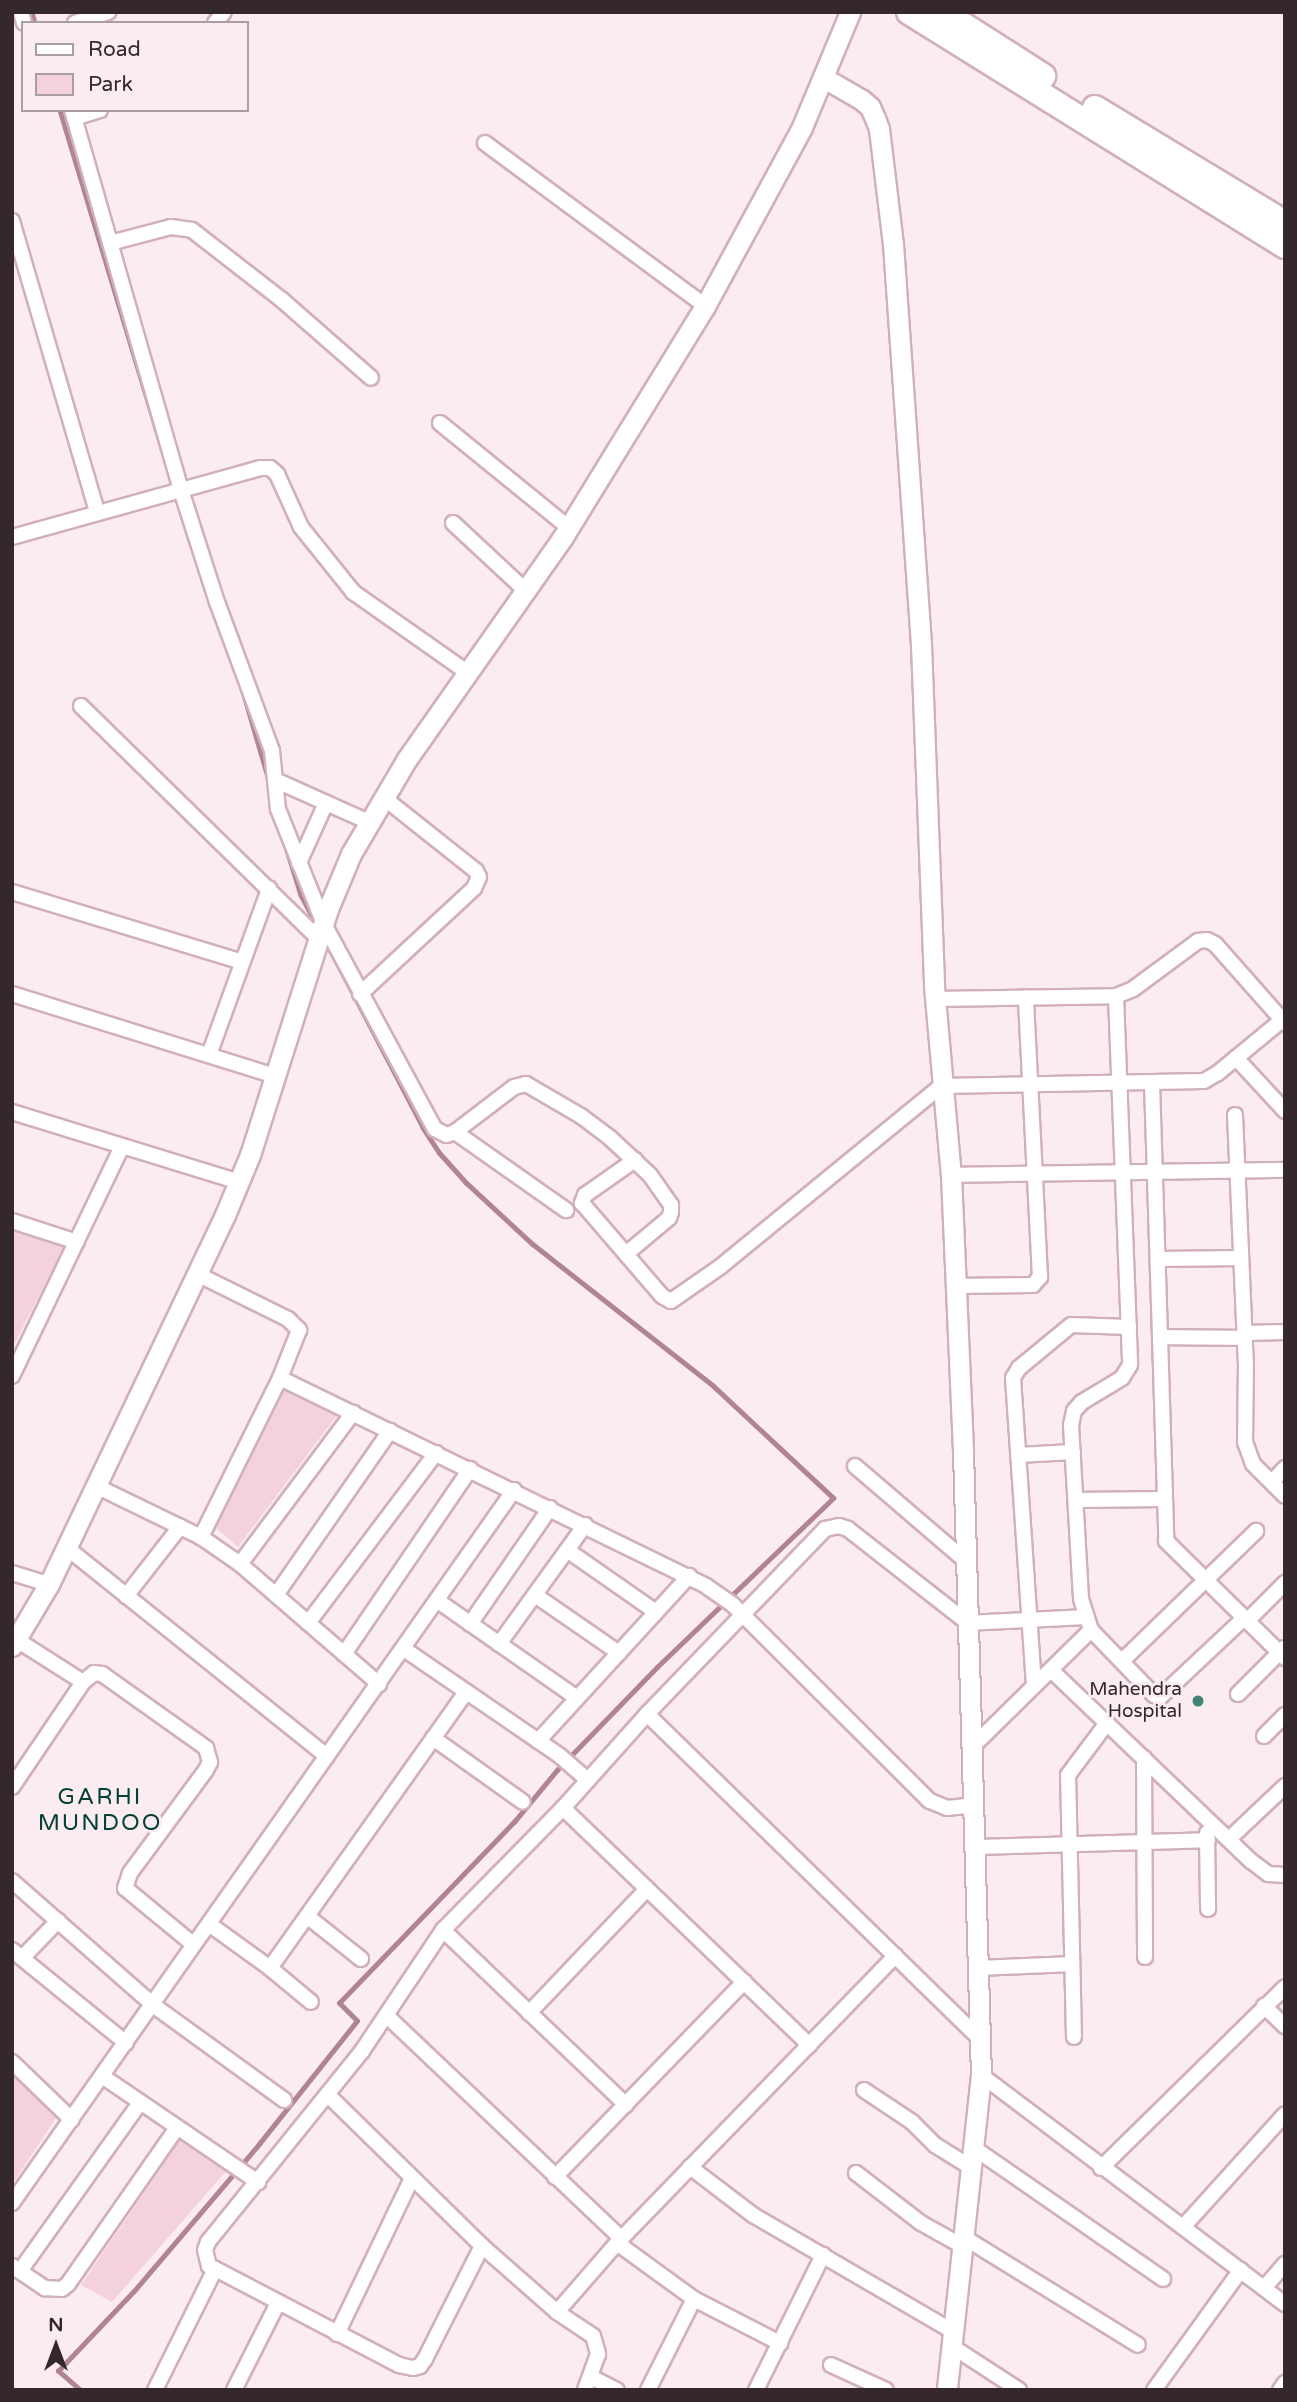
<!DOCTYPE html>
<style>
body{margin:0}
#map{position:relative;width:1297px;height:2402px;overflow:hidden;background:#faecf0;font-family:"Varela Round",sans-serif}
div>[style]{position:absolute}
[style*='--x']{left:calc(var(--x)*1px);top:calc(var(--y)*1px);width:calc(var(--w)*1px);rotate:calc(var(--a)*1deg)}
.green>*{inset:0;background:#f4d2dd}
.stream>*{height:4.5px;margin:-2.25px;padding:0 2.25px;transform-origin:2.25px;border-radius:2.25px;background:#b08493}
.roads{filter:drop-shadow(2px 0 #d1b0ba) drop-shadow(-2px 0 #d1b0ba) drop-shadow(0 2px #d1b0ba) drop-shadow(0 -2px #d1b0ba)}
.minor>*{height:14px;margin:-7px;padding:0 7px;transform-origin:7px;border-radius:7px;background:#fff}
.tertiary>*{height:19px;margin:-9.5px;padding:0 9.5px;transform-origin:9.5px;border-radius:9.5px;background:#fff}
.trunk>*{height:24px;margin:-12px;padding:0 12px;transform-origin:12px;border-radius:12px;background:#fff}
.dots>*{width:19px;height:19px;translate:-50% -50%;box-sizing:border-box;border:4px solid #faecf0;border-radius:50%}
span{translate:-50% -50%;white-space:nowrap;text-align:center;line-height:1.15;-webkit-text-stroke:6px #faecf0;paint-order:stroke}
.poi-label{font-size:19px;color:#35282c}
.right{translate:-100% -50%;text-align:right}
.quarter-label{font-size:23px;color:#034036;letter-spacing:2px}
.frame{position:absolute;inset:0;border:14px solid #35282c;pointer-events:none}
.legend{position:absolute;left:21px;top:21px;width:228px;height:91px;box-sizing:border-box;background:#faecf0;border:2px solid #ab9ea2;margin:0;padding:9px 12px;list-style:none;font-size:21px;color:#35282c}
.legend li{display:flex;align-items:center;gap:14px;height:35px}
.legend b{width:35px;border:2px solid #ab9ea2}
.north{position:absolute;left:21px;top:2311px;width:70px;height:70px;-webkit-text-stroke:5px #faecf0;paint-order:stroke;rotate:0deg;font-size:19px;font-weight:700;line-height:28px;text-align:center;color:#35282c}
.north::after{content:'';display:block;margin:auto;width:24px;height:32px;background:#35282c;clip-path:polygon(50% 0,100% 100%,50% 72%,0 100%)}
</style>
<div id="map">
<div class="green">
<div style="clip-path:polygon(12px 1228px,65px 1245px,15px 1343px,12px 1342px)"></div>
<div style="clip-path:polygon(285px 1389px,338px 1414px,238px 1547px,216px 1528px)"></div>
<div style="clip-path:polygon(12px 2074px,56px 2118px,15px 2180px,12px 2179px)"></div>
<div style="clip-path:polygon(184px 2134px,228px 2169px,112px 2302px,81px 2285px)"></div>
</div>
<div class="stream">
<div style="--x:32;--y:12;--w:11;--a:75"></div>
<div style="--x:60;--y:110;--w:450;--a:73.2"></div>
<div style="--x:242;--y:688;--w:93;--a:73.7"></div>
<div style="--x:287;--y:850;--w:47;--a:72.7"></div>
<div style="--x:301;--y:895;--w:27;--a:62"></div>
<div style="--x:80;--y:2390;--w:29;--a:-139"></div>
<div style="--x:58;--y:2371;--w:110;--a:-46.5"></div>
<div style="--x:134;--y:2291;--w:193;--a:-49.6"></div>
<div style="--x:259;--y:2144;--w:157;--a:-51.5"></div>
<div style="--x:357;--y:2021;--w:25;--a:-135"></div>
<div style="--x:339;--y:2003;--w:252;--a:-46"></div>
<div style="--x:514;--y:1822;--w:67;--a:-50.4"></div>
<div style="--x:557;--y:1770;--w:144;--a:-45.8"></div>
<div style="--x:657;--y:1667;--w:244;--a:-43.8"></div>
<div style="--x:833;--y:1498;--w:164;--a:-137"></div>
<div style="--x:713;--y:1386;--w:230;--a:-141.9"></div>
<div style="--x:532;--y:1244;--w:90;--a:-137.3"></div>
<div style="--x:466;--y:1183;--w:40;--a:-132"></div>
<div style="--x:439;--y:1153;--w:30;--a:-123"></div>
<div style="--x:423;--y:1128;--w:203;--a:-117.6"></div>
</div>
<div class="roads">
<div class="minor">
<div style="--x:21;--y:12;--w:11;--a:75"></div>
<div style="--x:75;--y:23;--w:35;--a:-18"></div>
<div style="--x:215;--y:23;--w:14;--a:-51"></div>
<div style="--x:72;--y:110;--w:395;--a:74"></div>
<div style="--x:181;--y:490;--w:118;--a:72.2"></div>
<div style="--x:217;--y:602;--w:159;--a:69.7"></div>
<div style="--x:272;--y:751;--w:58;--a:84.1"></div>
<div style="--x:278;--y:809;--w:124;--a:68.2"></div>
<div style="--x:324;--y:924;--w:233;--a:61.6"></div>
<div style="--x:435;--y:1129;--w:13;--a:27"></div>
<div style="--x:447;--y:1135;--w:9;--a:-21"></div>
<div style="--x:455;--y:1132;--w:74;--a:-37.3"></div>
<div style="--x:514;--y:1087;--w:12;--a:-14"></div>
<div style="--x:526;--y:1084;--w:64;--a:30.2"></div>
<div style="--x:581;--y:1116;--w:36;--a:37"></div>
<div style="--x:610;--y:1138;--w:54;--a:42.8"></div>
<div style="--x:650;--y:1175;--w:37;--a:55"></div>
<div style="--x:671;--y:1205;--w:7;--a:90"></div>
<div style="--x:671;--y:1212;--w:6;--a:108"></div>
<div style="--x:669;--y:1218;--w:56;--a:140.1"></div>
<div style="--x:74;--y:118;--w:27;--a:-17"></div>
<div style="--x:485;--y:143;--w:274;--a:36.5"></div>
<div style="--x:12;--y:221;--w:303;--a:73.7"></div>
<div style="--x:110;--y:243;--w:63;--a:-14.7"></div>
<div style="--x:171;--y:227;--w:21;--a:8"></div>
<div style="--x:192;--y:230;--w:114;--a:37.9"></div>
<div style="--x:282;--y:300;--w:118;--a:41.2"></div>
<div style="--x:440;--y:423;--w:165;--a:39.1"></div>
<div style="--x:453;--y:523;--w:97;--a:42.9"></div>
<div style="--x:12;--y:537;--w:257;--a:-15.5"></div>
<div style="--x:260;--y:468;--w:10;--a:0"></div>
<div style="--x:270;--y:468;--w:9;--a:41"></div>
<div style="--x:277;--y:474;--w:58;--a:65.6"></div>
<div style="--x:301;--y:527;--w:83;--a:51.3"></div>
<div style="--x:353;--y:592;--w:139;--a:35.1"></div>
<div style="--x:81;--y:706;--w:333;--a:44.4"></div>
<div style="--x:275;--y:780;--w:103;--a:24.1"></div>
<div style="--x:299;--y:863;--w:66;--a:-65.8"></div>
<div style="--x:12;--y:892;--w:241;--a:16.9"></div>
<div style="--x:12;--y:994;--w:276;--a:17.3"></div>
<div style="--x:360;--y:994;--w:156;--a:-42.9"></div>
<div style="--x:474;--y:888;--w:12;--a:-66"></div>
<div style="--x:479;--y:877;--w:7;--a:-117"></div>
<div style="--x:476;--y:871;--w:119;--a:-141.5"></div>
<div style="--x:1116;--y:996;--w:369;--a:87.8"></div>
<div style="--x:1130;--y:1365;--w:15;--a:122"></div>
<div style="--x:1122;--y:1378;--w:47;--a:149"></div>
<div style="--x:1082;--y:1402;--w:12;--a:132"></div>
<div style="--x:1074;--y:1411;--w:14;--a:102"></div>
<div style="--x:1071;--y:1425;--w:174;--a:86.7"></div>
<div style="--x:1081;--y:1599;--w:33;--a:72"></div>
<div style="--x:1091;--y:1630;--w:91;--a:45.9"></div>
<div style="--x:1154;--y:1695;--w:6;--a:18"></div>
<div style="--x:1160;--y:1697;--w:115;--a:-43.2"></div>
<div style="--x:935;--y:999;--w:181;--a:-0.9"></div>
<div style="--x:1116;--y:996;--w:18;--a:-22"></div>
<div style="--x:1133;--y:989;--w:81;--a:-36.4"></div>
<div style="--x:1198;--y:941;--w:9;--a:-6"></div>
<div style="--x:1207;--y:940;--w:9;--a:27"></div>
<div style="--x:1215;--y:944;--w:106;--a:48.5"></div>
<div style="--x:209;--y:1055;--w:177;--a:-70.1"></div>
<div style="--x:1236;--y:1058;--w:72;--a:47.2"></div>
<div style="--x:1152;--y:1083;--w:458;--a:88.2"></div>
<div style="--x:1166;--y:1541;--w:167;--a:44.5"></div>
<div style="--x:12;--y:1112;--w:238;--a:17.1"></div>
<div style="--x:1235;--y:1115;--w:247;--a:87.5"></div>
<div style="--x:1246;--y:1362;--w:80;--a:90.7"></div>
<div style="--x:1245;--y:1442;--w:23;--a:70"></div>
<div style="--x:1253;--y:1464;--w:45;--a:45"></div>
<div style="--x:455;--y:1132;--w:136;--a:35.1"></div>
<div style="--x:635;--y:1160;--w:61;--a:145"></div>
<div style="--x:585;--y:1195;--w:9;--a:111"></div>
<div style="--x:582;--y:1203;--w:123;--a:49.3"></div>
<div style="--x:662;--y:1296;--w:10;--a:29"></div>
<div style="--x:671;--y:1301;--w:60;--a:-34.8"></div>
<div style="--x:720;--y:1267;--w:286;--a:-39.3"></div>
<div style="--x:941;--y:1086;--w:263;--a:-1.1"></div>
<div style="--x:1204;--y:1081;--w:16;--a:-30"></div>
<div style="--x:1218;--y:1073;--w:83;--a:-39.6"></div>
<div style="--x:951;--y:1175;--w:334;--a:-0.9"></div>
<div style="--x:12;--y:1221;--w:68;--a:17.9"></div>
<div style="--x:1158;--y:1259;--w:83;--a:-0.7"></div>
<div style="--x:197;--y:1274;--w:102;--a:26.3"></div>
<div style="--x:288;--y:1319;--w:16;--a:45"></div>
<div style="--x:299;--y:1330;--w:52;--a:111.6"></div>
<div style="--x:280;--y:1378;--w:178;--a:116.4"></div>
<div style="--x:956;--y:1286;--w:77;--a:-0.7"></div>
<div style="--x:1033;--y:1285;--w:11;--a:-49"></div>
<div style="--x:1040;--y:1277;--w:280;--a:-92.9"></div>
<div style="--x:1244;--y:1333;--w:41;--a:-1.4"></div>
<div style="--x:1160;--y:1337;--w:84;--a:0.7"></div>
<div style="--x:12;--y:1376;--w:255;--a:-64.4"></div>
<div style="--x:280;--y:1378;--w:474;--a:26"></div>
<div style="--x:706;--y:1586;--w:32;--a:35"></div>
<div style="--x:732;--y:1604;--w:279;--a:44.9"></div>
<div style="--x:930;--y:1801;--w:18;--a:22"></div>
<div style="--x:947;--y:1808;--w:27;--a:-6"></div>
<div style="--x:1018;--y:1455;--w:55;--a:-3.1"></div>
<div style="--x:855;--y:1466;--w:148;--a:40.6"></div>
<div style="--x:1272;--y:1482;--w:19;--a:-47"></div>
<div style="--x:96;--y:1486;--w:117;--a:25.9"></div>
<div style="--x:201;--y:1537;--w:47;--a:34.7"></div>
<div style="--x:240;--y:1564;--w:184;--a:40.8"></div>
<div style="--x:1076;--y:1500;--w:88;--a:-0.7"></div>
<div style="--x:67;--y:1548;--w:333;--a:38.7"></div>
<div style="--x:567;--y:1550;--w:108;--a:34.9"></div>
<div style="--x:240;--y:1564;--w:189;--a:-53.2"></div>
<div style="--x:12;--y:1573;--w:39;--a:17"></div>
<div style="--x:276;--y:1595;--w:200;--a:-55.2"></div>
<div style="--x:535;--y:1595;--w:102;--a:34.6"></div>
<div style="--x:126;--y:1596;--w:88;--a:-52"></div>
<div style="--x:438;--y:1601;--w:169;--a:34.9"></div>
<div style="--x:1247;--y:1621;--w:54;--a:-45"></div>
<div style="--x:308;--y:1623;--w:213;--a:-53"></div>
<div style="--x:470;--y:1624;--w:141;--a:-55.4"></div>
<div style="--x:17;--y:1640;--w:78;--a:32.5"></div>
<div style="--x:499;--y:1644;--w:147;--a:-54.1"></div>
<div style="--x:404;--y:1649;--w:189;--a:34.4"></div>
<div style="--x:560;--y:1756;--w:37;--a:41"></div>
<div style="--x:344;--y:1654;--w:224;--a:-55.7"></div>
<div style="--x:1122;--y:1661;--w:187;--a:-44.1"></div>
<div style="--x:1051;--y:1670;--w:277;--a:43.7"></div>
<div style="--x:1251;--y:1861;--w:21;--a:37"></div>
<div style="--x:1268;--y:1874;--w:17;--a:3"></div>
<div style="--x:1034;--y:1686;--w:309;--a:-93.9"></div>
<div style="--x:1013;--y:1378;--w:12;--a:-59"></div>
<div style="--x:1019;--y:1368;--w:67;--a:-39.6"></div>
<div style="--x:1071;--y:1325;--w:58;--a:2"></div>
<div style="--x:1238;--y:1694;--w:65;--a:-45"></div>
<div style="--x:647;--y:1714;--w:465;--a:44.3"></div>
<div style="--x:1264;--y:1736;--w:30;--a:-45"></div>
<div style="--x:433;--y:1738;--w:110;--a:35.4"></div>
<div style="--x:538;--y:1741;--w:224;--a:-47.5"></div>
<div style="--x:972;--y:1747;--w:167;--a:-44.5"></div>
<div style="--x:1144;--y:1758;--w:199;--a:89.7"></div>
<div style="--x:12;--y:1787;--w:127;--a:-55.9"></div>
<div style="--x:83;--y:1682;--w:14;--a:-39"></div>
<div style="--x:94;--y:1673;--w:8;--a:7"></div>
<div style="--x:102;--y:1674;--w:128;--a:35.4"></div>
<div style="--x:206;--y:1748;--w:15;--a:74"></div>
<div style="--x:210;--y:1762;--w:9;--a:117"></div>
<div style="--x:206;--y:1770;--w:128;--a:126.4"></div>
<div style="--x:130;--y:1873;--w:16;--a:108"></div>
<div style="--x:125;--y:1888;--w:89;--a:39.6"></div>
<div style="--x:563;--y:1808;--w:342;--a:43.9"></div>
<div style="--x:1207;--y:1833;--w:76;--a:89.2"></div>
<div style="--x:1229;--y:1839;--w:77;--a:-43.4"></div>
<div style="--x:976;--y:1847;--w:232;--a:-1.7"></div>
<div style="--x:12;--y:1881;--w:188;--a:41.3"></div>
<div style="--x:153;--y:2005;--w:162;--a:35.9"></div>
<div style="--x:307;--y:1916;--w:69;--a:38.5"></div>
<div style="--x:209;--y:1924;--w:75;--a:35.8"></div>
<div style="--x:270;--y:1968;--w:53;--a:39.7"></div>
<div style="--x:443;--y:1930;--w:253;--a:43.7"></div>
<div style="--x:12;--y:1950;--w:147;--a:39.2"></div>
<div style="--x:22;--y:1958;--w:52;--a:-45.8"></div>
<div style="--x:270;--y:1968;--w:339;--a:-54.6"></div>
<div style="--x:979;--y:1968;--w:93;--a:-2.5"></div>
<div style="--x:1264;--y:2006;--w:29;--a:44"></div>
<div style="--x:529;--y:2013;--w:171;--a:-46.4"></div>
<div style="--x:387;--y:2016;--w:324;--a:43.5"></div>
<div style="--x:1074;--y:2037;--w:262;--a:-91.3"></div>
<div style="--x:1068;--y:1775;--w:65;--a:-53.1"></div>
<div style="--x:12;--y:2062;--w:83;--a:44"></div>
<div style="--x:981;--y:2075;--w:381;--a:37"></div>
<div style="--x:102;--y:2076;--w:189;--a:34.2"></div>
<div style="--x:864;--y:2090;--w:58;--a:33.7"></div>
<div style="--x:912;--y:2122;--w:33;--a:45"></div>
<div style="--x:935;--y:2145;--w:44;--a:31.9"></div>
<div style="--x:329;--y:2096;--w:214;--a:44.4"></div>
<div style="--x:482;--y:2246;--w:100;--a:41.3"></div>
<div style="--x:557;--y:2312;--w:43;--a:33.7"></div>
<div style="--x:593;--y:2336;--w:19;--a:74"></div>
<div style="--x:598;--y:2354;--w:38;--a:110"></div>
<div style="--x:974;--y:2148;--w:230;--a:34.7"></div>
<div style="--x:690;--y:2167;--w:79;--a:37.3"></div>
<div style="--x:753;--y:2215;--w:233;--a:30.2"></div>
<div style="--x:1101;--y:2168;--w:258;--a:-44.5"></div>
<div style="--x:856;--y:2173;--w:82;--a:37.6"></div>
<div style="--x:921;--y:2223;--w:49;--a:29.2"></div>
<div style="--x:555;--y:2177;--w:272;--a:-45.9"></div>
<div style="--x:12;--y:2203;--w:872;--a:-54.85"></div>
<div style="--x:1183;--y:2227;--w:152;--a:-47.9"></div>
<div style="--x:965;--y:2238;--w:203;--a:31.7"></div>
<div style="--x:617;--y:2243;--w:95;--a:36"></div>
<div style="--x:694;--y:2299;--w:97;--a:27.1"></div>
<div style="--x:482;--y:2246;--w:127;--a:116.8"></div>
<div style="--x:425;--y:2359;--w:9;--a:126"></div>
<div style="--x:420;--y:2366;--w:7;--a:164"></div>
<div style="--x:413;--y:2368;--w:14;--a:-168"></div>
<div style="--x:399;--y:2365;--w:208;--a:-152.4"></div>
<div style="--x:215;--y:2269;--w:7;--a:-153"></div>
<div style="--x:209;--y:2266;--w:16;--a:-104"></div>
<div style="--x:205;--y:2250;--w:9;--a:-69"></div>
<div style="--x:208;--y:2242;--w:245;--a:-51.1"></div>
<div style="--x:362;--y:2051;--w:146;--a:-56.2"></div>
<div style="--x:443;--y:1930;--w:171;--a:-45.5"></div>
<div style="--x:563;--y:1808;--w:126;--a:-48.2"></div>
<div style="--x:647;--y:1714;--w:257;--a:-46.1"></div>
<div style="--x:825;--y:1529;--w:14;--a:-12"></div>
<div style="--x:839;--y:1526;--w:9;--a:18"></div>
<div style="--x:848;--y:1529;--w:152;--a:38.1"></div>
<div style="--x:968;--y:1623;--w:117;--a:-2.9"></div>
<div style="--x:12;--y:2266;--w:40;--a:34"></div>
<div style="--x:45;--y:2288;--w:17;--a:3"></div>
<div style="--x:62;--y:2289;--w:8;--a:-40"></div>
<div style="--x:68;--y:2284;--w:189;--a:-55.1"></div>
<div style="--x:20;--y:2271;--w:206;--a:-54.5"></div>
<div style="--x:1264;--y:2288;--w:32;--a:-49"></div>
<div style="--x:557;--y:2312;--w:91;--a:-49"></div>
<div style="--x:617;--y:2243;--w:400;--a:-45.9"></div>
<div style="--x:337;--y:2334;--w:173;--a:-64.3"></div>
<div style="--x:953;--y:2347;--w:79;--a:33.1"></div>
<div style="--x:831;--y:2365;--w:60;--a:24.4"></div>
<div style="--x:591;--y:2377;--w:29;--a:27"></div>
<div style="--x:155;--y:2390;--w:135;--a:-63.6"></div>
<div style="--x:234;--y:2390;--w:97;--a:-63.2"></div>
<div style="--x:648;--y:2390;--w:102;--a:-63.2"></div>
<div style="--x:756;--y:2390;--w:151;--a:-63.6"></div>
<div style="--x:1154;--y:2390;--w:148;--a:-54.1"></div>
<div style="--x:1280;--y:2390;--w:9;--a:-54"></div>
</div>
<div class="tertiary">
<div style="--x:824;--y:78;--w:44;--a:30.1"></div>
<div style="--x:862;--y:100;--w:11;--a:41"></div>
<div style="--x:870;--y:107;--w:12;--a:66"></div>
<div style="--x:875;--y:118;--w:12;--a:70"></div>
<div style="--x:879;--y:129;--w:116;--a:83.1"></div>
<div style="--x:893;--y:244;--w:401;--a:86"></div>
<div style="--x:921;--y:644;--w:342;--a:87.8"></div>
<div style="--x:934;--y:986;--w:190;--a:84.9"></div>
<div style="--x:951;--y:1175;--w:276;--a:87.5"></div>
<div style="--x:963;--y:1451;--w:624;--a:88.35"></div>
<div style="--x:981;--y:2075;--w:317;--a:96.2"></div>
<div style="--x:12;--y:1646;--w:72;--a:-59.2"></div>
<div style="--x:49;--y:1584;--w:409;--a:-64.5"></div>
<div style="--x:225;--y:1215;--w:65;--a:-67.4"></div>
<div style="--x:250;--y:1155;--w:258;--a:-72.4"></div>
<div style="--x:328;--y:909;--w:60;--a:-67.3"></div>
<div style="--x:351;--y:854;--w:110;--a:-59.5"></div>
<div style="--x:407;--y:759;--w:271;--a:-54.9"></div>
<div style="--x:563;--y:537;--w:271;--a:-58.4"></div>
<div style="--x:705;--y:306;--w:204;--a:-61.5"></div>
<div style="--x:802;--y:127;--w:125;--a:-67.3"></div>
</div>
<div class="trunk">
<div style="--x:909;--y:12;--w:443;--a:31.9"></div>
<div style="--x:943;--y:12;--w:119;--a:32.6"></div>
<div style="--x:1095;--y:108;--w:222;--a:31.2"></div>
</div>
</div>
<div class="dots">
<div style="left:1198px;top:1701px;background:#418375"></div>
</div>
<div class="poi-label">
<span class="right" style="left:1182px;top:1701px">Mahendra<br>Hospital</span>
</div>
<div class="quarter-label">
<span style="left:100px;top:1810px">GARHI<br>MUNDOO</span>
</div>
<div class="frame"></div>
<ul class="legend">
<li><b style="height:9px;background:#fff"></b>Road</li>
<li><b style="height:19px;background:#f4d2dd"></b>Park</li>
</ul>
<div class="north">N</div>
</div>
